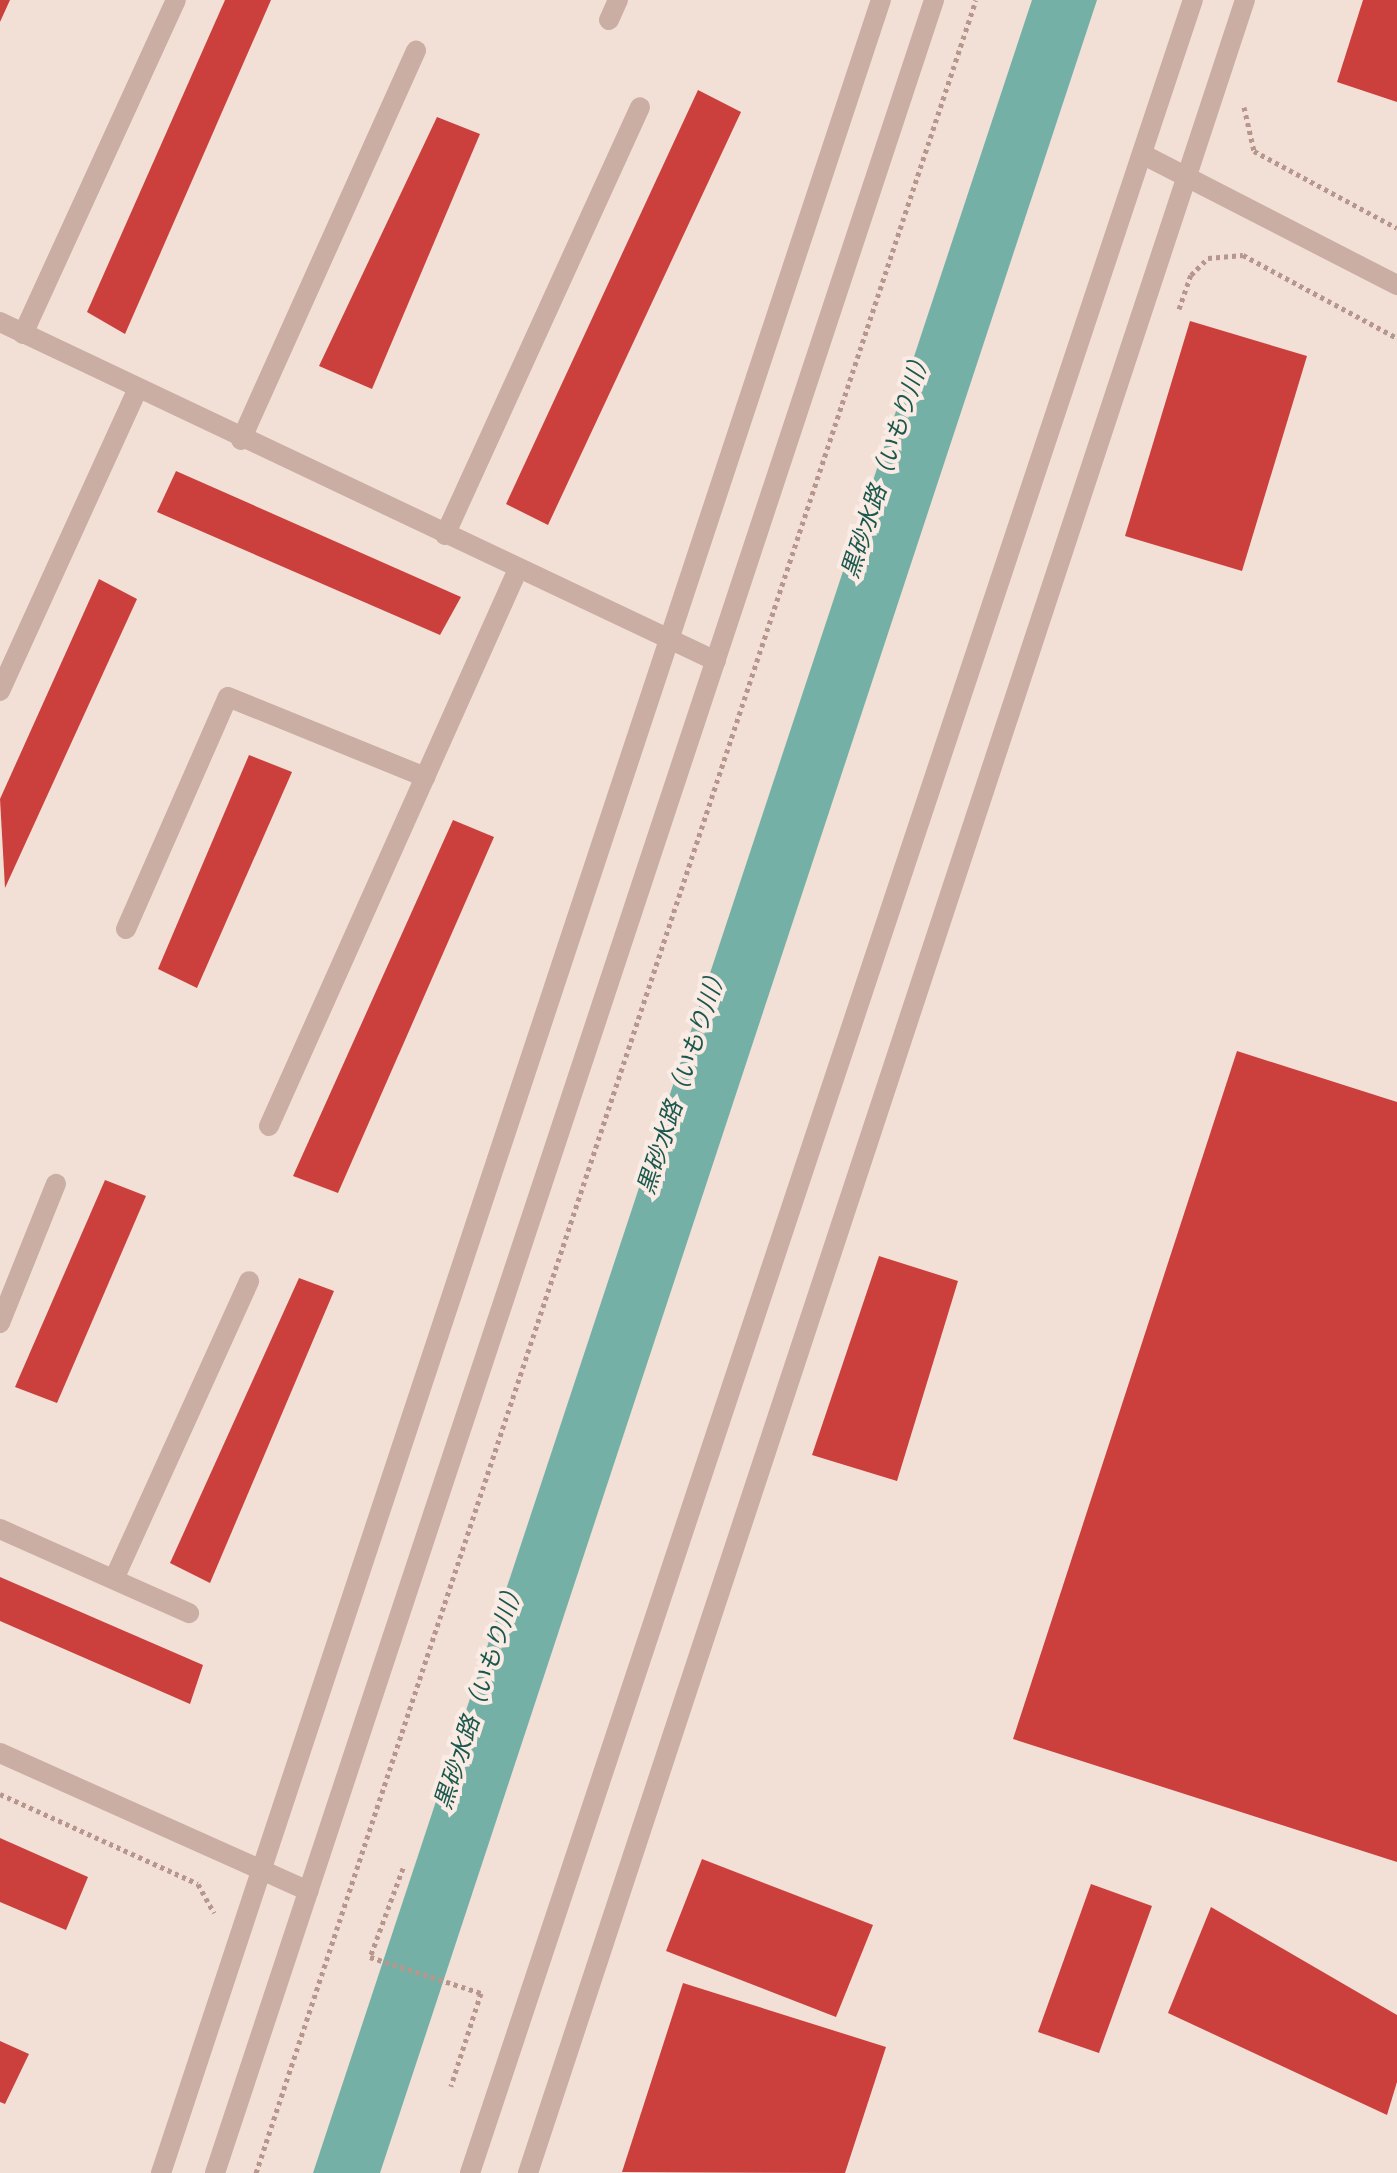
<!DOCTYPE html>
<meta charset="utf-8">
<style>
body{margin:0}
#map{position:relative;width:1397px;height:2173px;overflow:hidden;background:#f2e0d7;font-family:Overpass,"Noto Sans JP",sans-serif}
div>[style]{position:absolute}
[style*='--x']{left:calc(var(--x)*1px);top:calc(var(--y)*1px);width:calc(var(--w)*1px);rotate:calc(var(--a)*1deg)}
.water>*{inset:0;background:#75b0a6}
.building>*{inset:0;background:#cb403c}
.path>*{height:5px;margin-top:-2.5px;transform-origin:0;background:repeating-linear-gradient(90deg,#b6968d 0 4px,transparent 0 8px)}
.minor>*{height:20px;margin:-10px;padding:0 10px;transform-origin:10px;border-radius:10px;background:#caada3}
span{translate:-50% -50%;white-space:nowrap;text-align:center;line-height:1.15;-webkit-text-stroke:8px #faebe4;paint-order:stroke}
.water-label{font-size:24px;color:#1a584e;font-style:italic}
</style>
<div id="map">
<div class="water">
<div style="clip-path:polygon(1032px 0,1097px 0,380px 2173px,313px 2173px)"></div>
</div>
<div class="building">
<div style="clip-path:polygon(0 0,10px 0,0 22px)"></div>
<div style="clip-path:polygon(225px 0,271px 0,125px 334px,87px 312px)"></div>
<div style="clip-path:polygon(1363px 0,1397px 0,1397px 102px,1337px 82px)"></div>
<div style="clip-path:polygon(698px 90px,741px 112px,548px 525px,506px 504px)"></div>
<div style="clip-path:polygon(437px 117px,480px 134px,372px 389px,319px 366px)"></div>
<div style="clip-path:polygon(1190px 321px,1307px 356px,1242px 571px,1125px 536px)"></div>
<div style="clip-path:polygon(176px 471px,461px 597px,440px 635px,157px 512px)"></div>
<div style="clip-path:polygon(99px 579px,137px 599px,5px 888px,0 799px)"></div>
<div style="clip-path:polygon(249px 755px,292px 772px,197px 988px,158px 969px)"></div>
<div style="clip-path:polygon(453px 820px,494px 837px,338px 1193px,293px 1176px)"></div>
<div style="clip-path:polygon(1237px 1051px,1397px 1102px,1397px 1862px,1013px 1739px)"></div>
<div style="clip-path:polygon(105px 1180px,146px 1196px,57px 1403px,15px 1387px)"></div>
<div style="clip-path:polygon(879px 1256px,958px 1281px,897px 1481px,812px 1455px)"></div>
<div style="clip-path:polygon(299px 1278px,334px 1291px,210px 1583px,170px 1563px)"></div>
<div style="clip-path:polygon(0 1577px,203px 1665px,190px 1704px,0 1621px)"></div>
<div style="clip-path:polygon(0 1838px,88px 1877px,66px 1930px,0 1902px)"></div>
<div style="clip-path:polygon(702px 1859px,873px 1925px,836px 2017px,666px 1951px)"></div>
<div style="clip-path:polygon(1091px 1884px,1152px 1906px,1099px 2053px,1038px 2032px)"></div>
<div style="clip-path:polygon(1211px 1907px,1397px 2015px,1397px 2082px,1387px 2115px,1168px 2013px)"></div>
<div style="clip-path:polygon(683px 1983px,886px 2047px,845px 2173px,622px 2172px)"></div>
<div style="clip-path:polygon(0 2041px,29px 2054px,5px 2104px,0 2102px)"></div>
</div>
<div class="path">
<div style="--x:1244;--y:107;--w:45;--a:77.2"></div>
<div style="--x:1254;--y:151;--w:162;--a:28.3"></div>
<div style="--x:1179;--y:309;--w:36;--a:-71"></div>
<div style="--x:1191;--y:275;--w:24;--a:-45"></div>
<div style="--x:1208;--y:258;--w:35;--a:-5"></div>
<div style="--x:1243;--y:255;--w:175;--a:28.3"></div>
<div style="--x:0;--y:1794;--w:217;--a:24.4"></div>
<div style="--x:198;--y:1884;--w:33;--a:61"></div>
<div style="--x:403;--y:1868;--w:95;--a:110.3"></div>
<div style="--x:370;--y:1957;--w:117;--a:18"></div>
<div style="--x:481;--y:1993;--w:98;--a:107.9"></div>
<div style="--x:256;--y:2173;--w:2289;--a:-71.67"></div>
</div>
<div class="minor">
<div style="--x:609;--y:20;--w:22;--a:-66"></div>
<div style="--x:1142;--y:154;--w:287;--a:27.2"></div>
<div style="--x:0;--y:322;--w:792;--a:25.34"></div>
<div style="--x:23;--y:334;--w:367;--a:-65.4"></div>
<div style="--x:241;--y:440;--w:427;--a:-65.8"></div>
<div style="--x:445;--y:535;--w:470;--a:-65.5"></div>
<div style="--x:0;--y:691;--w:331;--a:-65.5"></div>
<div style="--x:126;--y:929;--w:253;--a:-66.3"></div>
<div style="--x:228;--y:697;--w:213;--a:22.1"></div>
<div style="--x:269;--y:1126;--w:610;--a:-65.91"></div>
<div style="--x:0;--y:1323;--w:150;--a:-68.1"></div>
<div style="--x:0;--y:1529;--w:207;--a:24"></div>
<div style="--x:114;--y:1579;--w:327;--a:-65.6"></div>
<div style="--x:0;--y:1753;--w:338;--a:24.1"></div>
<div style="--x:161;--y:2173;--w:2289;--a:-71.67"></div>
<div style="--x:215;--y:2173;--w:2289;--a:-71.69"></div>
<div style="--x:470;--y:2173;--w:2290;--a:-71.6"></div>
<div style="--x:528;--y:2173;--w:2288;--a:-71.74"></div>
</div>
<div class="water-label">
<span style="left:889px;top:464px;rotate:-72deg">黒砂水路（いもり川）</span>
<span style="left:685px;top:1080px;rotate:-72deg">黒砂水路（いもり川）</span>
<span style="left:482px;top:1695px;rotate:-72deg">黒砂水路（いもり川）</span>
</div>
</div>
